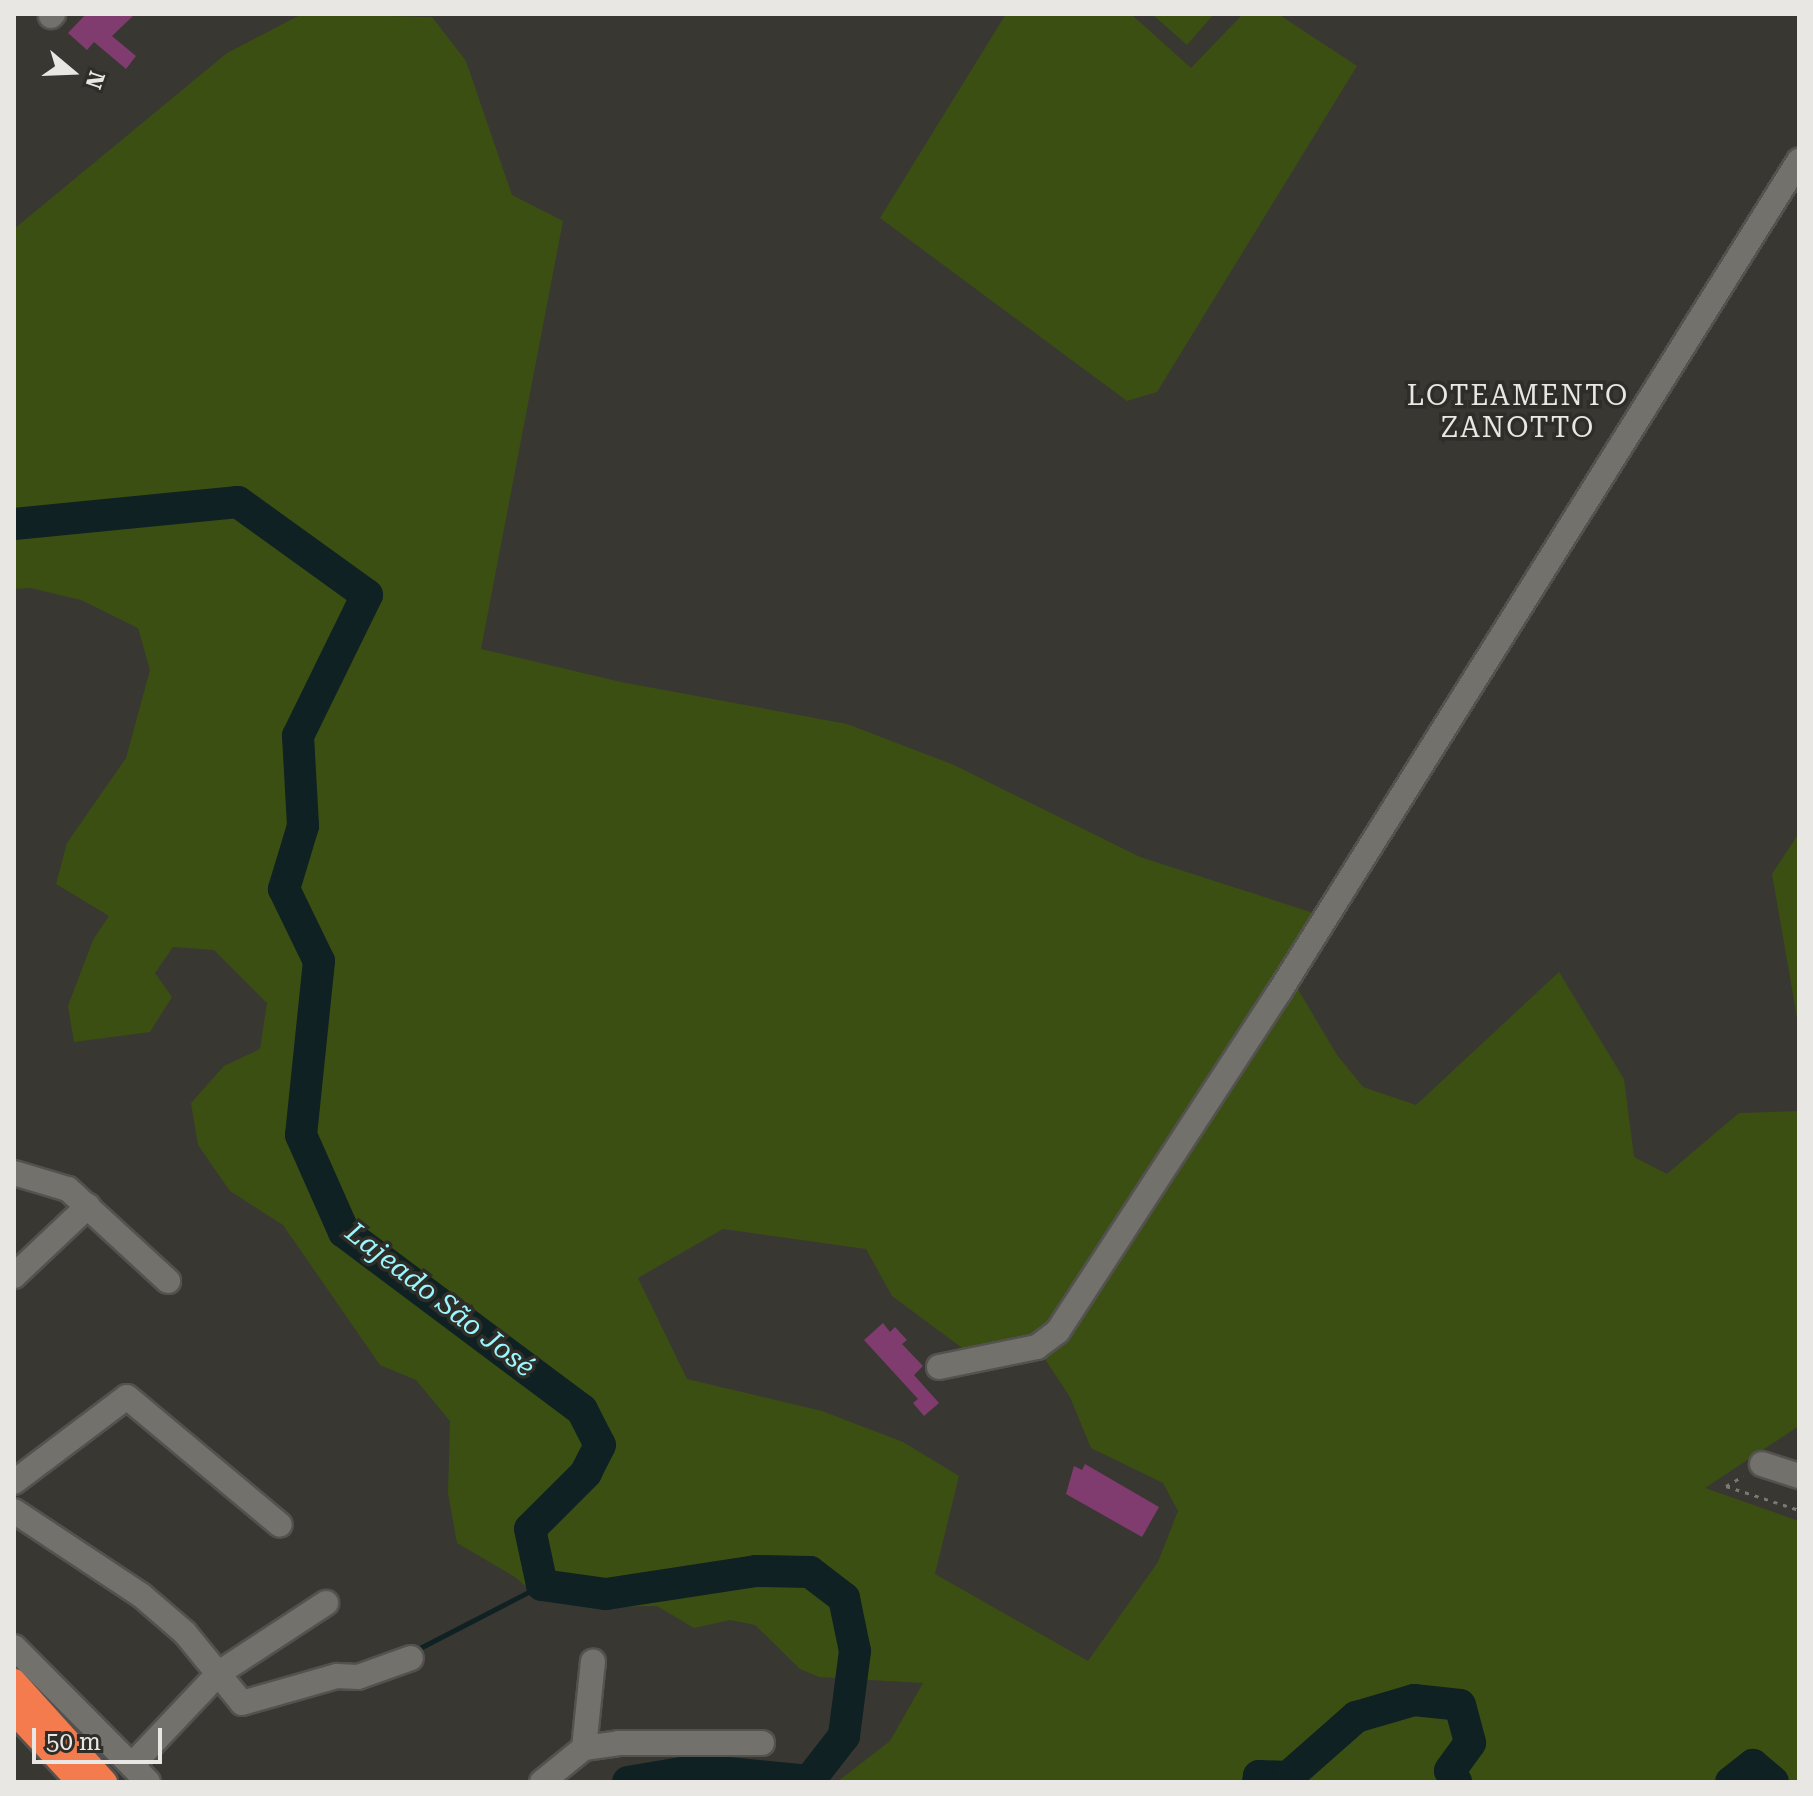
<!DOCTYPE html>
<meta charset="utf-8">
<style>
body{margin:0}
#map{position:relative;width:1813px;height:1796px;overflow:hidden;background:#383732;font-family:"Roboto Serif",serif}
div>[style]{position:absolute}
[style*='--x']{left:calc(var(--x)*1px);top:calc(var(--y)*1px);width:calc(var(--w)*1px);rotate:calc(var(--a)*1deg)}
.green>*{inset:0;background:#3b4f13}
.stream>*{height:5px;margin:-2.5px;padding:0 2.5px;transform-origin:2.5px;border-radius:2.5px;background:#0f2122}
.river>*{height:32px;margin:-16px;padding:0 16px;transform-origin:16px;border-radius:16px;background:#0f2122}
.building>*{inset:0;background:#803b6f}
.path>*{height:3px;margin-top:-1.5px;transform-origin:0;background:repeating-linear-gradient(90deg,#7a7974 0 4px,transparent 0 10px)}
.roads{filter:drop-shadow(2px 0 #54524f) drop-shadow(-2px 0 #54524f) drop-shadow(0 2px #54524f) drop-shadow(0 -2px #54524f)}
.minor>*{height:24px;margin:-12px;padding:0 12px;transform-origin:12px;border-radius:12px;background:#73716c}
.highway>*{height:24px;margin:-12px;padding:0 12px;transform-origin:12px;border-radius:12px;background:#f47b4d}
span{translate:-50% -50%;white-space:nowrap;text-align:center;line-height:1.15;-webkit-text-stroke:7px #2e2d28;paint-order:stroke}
.neighbourhood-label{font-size:28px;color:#e8e7e4;letter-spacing:2px}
.water-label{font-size:28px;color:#9bf6fd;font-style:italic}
.frame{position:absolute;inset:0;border:16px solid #e8e7e4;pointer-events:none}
.north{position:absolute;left:32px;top:32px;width:80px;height:80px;-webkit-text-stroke:6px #2e2d28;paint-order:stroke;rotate:109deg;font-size:22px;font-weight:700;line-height:32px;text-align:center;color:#e8e7e4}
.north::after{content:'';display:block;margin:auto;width:28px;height:36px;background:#e8e7e4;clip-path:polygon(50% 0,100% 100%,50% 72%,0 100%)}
.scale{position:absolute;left:32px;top:1728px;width:130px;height:36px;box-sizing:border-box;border:4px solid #e8e7e4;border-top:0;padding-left:10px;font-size:24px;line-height:28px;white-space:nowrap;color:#e8e7e4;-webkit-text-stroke:6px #2e2d28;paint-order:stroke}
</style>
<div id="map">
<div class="green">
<div style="clip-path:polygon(evenodd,302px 14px,432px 17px,466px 61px,512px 195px,563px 221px,481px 649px,621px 682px,847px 724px,954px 765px,1140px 857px,1326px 917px,1290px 976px,1337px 1055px,1363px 1087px,1416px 1105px,1559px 972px,1624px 1079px,1634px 1157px,1667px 1174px,1739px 1113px,1799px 1111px,1799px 1426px,1705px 1488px,1799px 1521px,1799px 1782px,837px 1782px,890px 1741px,923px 1683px,819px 1677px,800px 1669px,755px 1625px,730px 1620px,694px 1628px,657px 1606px,601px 1607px,542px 1600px,515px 1577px,457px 1543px,448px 1493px,450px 1421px,416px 1380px,380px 1365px,283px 1225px,230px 1191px,198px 1145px,191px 1103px,224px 1066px,260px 1049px,267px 1003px,214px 950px,173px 947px,155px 973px,172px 997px,150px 1032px,74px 1042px,68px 1006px,93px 940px,109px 916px,56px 884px,67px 843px,126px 758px,150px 670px,138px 628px,81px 600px,31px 588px,14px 589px,14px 229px,227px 53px,302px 14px,723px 1229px,866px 1249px,892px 1296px,977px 1359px,1037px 1347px,1070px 1397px,1091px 1448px,1163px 1483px,1178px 1511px,1158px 1562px,1088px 1661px,935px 1574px,959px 1476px,903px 1442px,822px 1411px,687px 1379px,638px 1278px,723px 1229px)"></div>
<div style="clip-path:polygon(1006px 14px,1131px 14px,1191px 68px,1243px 14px,1278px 14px,1357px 66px,1157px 392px,1127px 401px,880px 218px)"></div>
<div style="clip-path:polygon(1152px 14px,1214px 14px,1187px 45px)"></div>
<div style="clip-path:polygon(1799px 833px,1799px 1029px,1772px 874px)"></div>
</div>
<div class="stream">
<div style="--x:416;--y:1650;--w:142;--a:-27.3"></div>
</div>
<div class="river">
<div style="--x:14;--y:524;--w:225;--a:-5.6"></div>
<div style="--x:238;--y:502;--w:159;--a:35.8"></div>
<div style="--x:367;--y:595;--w:157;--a:116.1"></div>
<div style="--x:298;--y:736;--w:90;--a:86.8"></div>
<div style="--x:303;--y:826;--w:66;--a:106.8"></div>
<div style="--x:284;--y:889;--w:80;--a:64.1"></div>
<div style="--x:319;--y:961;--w:175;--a:95.9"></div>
<div style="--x:301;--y:1135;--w:106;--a:66.1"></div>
<div style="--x:344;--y:1232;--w:297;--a:36.8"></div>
<div style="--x:582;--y:1410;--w:39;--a:63"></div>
<div style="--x:600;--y:1445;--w:31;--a:117"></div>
<div style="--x:586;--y:1473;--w:79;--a:135"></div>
<div style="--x:530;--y:1529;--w:57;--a:77.9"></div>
<div style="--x:542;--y:1585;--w:65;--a:8"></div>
<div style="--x:606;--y:1594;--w:152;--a:-8.7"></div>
<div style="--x:756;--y:1571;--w:54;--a:1.1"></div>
<div style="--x:810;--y:1572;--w:43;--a:37.4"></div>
<div style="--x:844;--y:1598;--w:54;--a:78.3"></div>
<div style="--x:855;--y:1651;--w:86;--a:97.4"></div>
<div style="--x:844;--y:1736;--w:57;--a:127.9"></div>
<div style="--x:809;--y:1781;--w:111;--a:-174.3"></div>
<div style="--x:699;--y:1770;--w:72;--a:170.4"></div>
<div style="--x:1258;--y:1782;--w:6;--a:-81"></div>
<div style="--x:1259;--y:1776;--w:29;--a:2"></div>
<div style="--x:1288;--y:1777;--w:91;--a:-41.4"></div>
<div style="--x:1356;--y:1717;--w:60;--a:-16.3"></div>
<div style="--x:1414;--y:1700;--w:46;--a:6.2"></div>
<div style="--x:1460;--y:1705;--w:39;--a:75"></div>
<div style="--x:1470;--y:1743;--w:34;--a:126"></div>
<div style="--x:1450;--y:1771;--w:13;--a:61"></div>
<div style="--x:1731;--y:1782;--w:28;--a:-38"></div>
<div style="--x:1753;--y:1765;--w:26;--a:40"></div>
</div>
<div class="building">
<div style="clip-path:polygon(86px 14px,135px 14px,112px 36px,136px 56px,126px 69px,94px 42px,87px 50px,68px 33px)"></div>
<div style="clip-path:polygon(883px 1323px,890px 1332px,895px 1327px,907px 1340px,902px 1344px,923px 1366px,914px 1375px,939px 1403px,924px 1416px,913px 1403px,918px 1399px,864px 1340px)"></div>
<div style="clip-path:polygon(1085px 1464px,1159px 1507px,1142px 1537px,1066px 1494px,1074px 1466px,1082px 1470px)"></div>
</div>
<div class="path">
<div style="--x:1726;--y:1486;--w:77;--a:18.2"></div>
<div style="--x:1726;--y:1486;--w:20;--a:-30"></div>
</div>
<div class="roads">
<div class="minor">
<div style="--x:51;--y:16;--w:3;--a:-45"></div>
<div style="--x:14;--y:1173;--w:56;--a:16.5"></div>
<div style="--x:68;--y:1189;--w:136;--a:42.6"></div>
<div style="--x:14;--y:1276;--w:102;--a:-43.4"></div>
<div style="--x:939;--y:1367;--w:100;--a:-11.5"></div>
<div style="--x:1037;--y:1347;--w:26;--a:-37"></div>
<div style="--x:1058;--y:1331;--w:402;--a:-56.9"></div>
<div style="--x:1278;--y:994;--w:983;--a:-57.98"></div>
<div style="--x:1762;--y:1464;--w:39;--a:18"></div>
<div style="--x:14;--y:1482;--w:141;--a:-37"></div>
<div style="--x:127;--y:1397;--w:199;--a:39.9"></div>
<div style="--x:14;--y:1511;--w:152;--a:33.5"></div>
<div style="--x:141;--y:1595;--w:58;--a:40.8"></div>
<div style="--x:185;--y:1633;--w:90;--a:50.8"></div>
<div style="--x:242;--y:1703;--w:99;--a:-15.9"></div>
<div style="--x:337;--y:1676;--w:21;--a:3"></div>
<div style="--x:358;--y:1677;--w:56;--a:-19.7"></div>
<div style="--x:14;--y:1647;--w:190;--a:45.2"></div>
<div style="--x:584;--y:1748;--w:87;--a:-84.1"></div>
<div style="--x:132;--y:1765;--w:127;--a:-46.6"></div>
<div style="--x:219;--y:1673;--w:128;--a:-33.2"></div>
<div style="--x:542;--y:1782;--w:54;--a:-39"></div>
<div style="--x:584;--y:1748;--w:34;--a:-8"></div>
<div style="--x:618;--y:1743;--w:144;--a:0"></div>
</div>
<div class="highway">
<div style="--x:14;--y:1681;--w:136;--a:48"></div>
<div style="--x:14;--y:1712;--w:96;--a:47.1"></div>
</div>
</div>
<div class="neighbourhood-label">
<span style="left:1518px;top:412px">LOTEAMENTO<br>ZANOTTO</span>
</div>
<div class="water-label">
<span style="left:440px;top:1300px;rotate:38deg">Lajeado São José</span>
</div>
<div class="frame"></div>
<div class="north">N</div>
<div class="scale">50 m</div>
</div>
